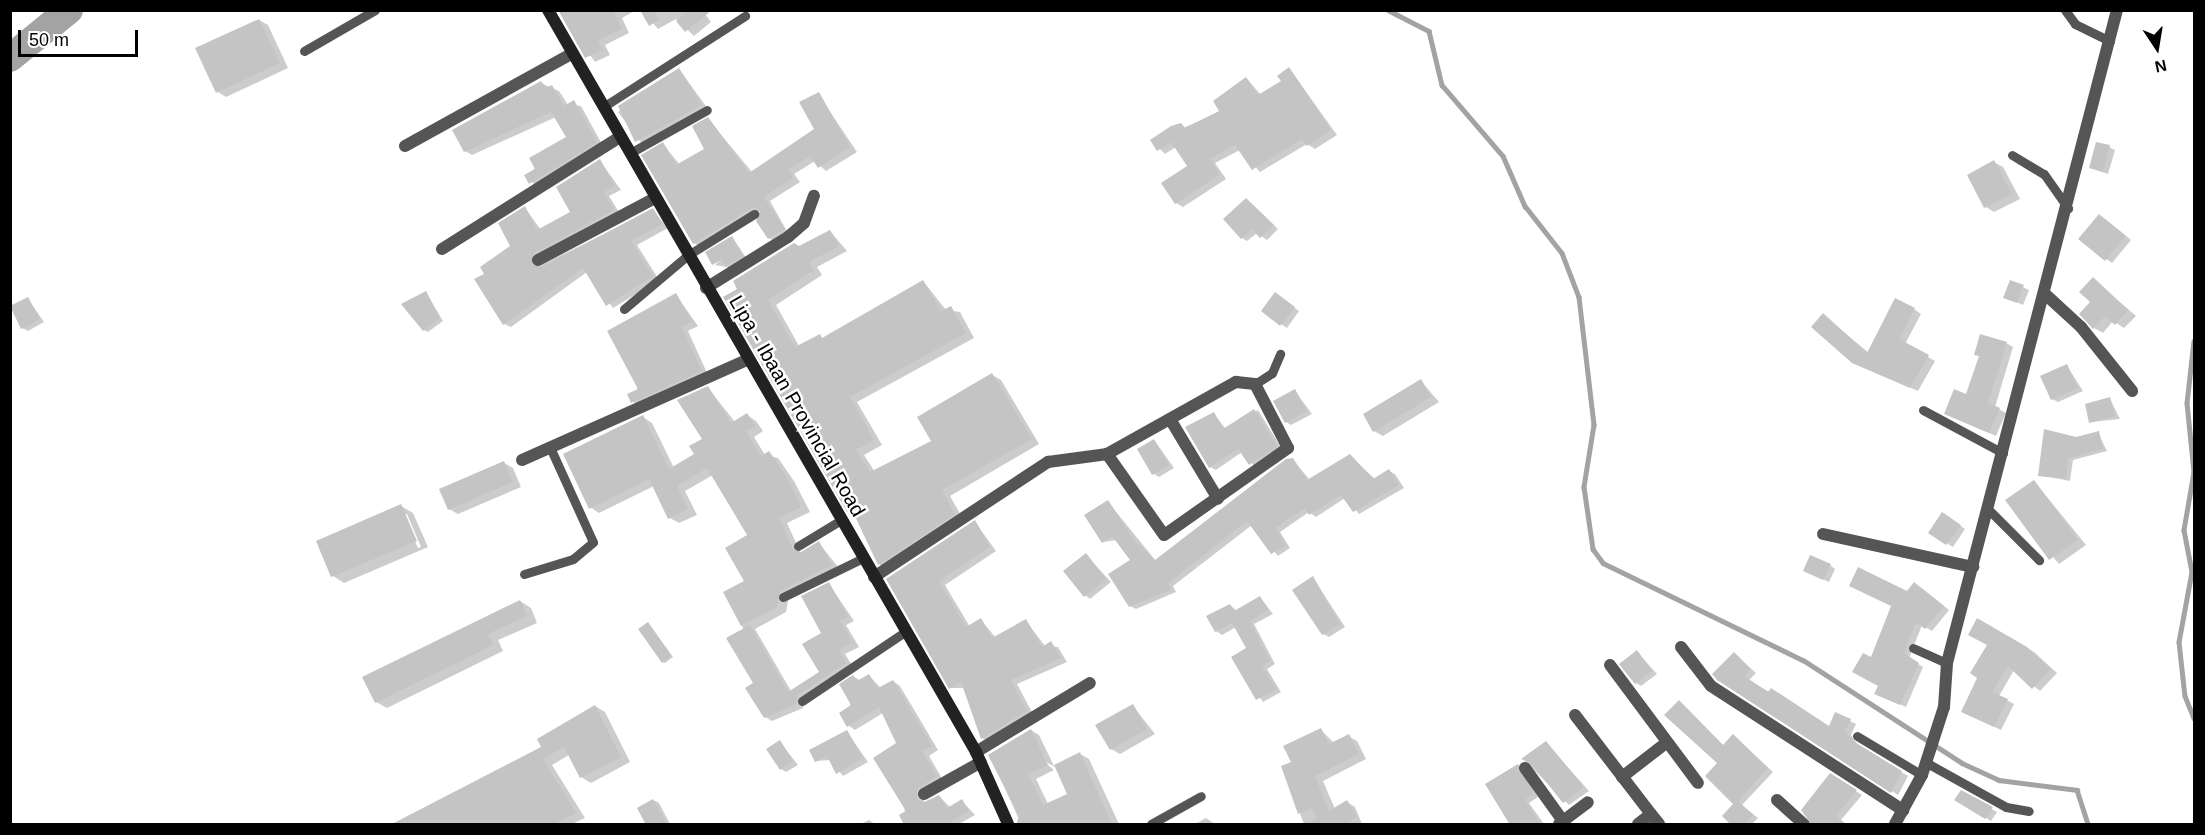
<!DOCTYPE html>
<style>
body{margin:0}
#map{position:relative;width:2205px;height:835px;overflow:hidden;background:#fff;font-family:Helvetica,sans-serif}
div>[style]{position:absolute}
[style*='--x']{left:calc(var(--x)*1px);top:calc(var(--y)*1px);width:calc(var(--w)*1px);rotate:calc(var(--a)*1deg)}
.shadow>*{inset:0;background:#0003}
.stream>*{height:4.5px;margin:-2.25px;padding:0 2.25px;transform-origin:2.25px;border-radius:2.25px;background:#a3a3a3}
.river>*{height:28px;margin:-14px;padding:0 14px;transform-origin:14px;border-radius:14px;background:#a3a3a3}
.building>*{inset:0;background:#c4c4c4}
.service>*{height:9px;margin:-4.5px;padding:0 4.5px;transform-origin:4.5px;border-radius:4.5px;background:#555}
.minor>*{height:12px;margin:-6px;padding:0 6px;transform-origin:6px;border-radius:6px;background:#555}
.tertiary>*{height:12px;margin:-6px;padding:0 6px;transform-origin:6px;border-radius:6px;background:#555}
.secondary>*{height:12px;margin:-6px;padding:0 6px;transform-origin:6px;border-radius:6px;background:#222}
span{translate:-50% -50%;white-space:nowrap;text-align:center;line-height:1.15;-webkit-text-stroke:5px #fff;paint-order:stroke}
.street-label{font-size:20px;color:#000}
.frame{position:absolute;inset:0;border:12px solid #000;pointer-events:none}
.north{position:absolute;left:2127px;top:18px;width:60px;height:60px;-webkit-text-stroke:4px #fff;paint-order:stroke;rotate:168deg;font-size:16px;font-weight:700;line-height:24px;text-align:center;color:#000}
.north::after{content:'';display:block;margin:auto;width:21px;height:27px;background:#000;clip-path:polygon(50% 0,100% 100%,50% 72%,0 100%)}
.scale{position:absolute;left:18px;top:30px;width:120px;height:27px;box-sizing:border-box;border:3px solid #000;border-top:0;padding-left:8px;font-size:18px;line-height:21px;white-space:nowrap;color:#000;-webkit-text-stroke:4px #fff;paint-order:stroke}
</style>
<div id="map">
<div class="shadow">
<div style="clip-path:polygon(559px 10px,636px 10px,622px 18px,629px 33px,605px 45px,610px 55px,595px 62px)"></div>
<div style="clip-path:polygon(642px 10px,702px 10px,711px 22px,694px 36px,676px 19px,658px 29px)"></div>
<div style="clip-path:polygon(259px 20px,268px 25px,288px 68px,226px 97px,218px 92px)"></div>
<div style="clip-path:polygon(1289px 68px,1337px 135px,1315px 149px,1307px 144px,1260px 172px,1240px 150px,1215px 163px,1226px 179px,1183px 207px,1176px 203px,1189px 166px,1176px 147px,1165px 154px,1152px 141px,1221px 112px,1247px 79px,1261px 95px,1284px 82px)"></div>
<div style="clip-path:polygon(679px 69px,708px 109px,643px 145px,618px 112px)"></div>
<div style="clip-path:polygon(541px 83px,559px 91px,568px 105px,581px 106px,603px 146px,537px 187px,526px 176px,569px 138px,556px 117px,472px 155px,465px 151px)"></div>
<div style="clip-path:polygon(818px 94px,857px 152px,826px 171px,815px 161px,794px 174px,800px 182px,770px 201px,789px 235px,777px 243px,769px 238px,758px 220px,762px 210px,701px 247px,694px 243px,663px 144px,680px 165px,706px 150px,708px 119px,752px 172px,816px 130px)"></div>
<div style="clip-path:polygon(2109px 147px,2115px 150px,2108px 174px,2091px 168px)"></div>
<div style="clip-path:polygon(600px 161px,621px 190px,609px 196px,620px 214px,541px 256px,537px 267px,653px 210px,668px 228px,637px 245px,659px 280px,613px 308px,587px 272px,511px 327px,504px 324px,486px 274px,512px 247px,525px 208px,541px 230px,572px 213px)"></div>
<div style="clip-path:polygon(1994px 162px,2003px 167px,2020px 199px,1994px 212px,1986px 207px,1969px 175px)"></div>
<div style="clip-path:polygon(1247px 200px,1278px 229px,1267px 240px,1257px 233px,1247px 241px,1242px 238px)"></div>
<div style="clip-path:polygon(2105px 219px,2131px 240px,2112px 263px,2080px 239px)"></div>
<div style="clip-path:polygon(830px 231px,847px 251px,817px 267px,822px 275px,776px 305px,799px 346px,824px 338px,923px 281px,946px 310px,960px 312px,974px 338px,857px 402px,882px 445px,864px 455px,875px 472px,933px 442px,992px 375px,1001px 380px,1039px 444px,950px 496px,963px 519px,887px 569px,879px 564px,856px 515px,848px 511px,725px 297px)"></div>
<div style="clip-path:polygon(732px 237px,747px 259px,732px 268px,715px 265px,728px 255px,713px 264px,707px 253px)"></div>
<div style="clip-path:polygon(2093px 279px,2136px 316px,2124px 328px,2113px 321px,2103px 333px,2094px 328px)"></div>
<div style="clip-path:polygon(2011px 282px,2029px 290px,2023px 305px,2005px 297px)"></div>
<div style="clip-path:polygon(426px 293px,443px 321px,428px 332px,424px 330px)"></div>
<div style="clip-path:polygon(676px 295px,698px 326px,688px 331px,708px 375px,639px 406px,632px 401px)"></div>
<div style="clip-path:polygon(1281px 298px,1299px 311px,1287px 328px,1281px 324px)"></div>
<div style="clip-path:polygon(28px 299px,44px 322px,28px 331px,22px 328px)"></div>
<div style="clip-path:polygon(1914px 309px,1921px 314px,1905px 344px,1935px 361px,1918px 391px,1861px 366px,1823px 315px,1869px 353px)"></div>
<div style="clip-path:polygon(2006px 343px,2013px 347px,1995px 407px,2006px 413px,1996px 436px,1953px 417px)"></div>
<div style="clip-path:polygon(2067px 366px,2083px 391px,2058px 402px,2052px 399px)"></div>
<div style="clip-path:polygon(1421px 381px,1439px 402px,1383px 436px,1374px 431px)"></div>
<div style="clip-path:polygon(708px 388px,735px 422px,747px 415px,756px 421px,763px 431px,754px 437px,765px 455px,778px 458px,794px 481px,810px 512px,787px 523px,801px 554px,819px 543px,841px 571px,789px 596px,786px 612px,755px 629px,791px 691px,821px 673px,829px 584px,854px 621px,846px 625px,859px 647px,845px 654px,853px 667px,805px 699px,803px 708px,772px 721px,765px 717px,742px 625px,749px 536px,713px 475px,685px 491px,697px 515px,679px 523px,670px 518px,654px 486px,599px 513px,590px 507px,643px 417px,652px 423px,674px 468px,696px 455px,704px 440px)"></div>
<div style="clip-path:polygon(1295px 391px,1312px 414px,1291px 425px,1286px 422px)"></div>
<div style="clip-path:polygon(2110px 399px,2120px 419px,2091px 422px)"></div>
<div style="clip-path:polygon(1258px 410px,1282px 449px,1255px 467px,1242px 452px,1216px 470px,1210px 467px,1214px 414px,1226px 429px)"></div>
<div style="clip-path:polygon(2098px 433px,2107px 451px,2073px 460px,2070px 481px,2040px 475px,2076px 438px)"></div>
<div style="clip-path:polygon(1154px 440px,1174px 468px,1159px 477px,1154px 474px)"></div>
<div style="clip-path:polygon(1350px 456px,1375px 479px,1389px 471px,1395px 474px,1404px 488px,1359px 514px,1345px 498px,1316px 517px,1309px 512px,1280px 532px,1290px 548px,1278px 556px,1252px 525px,1173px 586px,1176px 592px,1136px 609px,1130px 606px,1132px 561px,1117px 540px,1103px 542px,1108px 502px,1156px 561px,1293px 460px,1310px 480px)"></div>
<div style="clip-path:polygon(504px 463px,513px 468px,521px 487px,458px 514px,449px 509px)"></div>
<div style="clip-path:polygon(2034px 481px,2086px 545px,2059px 564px,2007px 501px)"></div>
<div style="clip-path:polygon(evenodd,401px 506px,413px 513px,428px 547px,344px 583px,333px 576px,318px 542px,401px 506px,404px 514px,407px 514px,421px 547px,418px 548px,404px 514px)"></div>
<div style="clip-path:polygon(1948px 517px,1965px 529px,1953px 547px,1930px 532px)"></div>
<div style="clip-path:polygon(975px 522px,996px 551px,945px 585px,970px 627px,981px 620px,996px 638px,1026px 621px,1045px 646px,1058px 647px,1067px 662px,1017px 684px,1034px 716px,989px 742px,982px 738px,964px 688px,950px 688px,888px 580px)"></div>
<div style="clip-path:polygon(1086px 555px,1111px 582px,1090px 599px,1085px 595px)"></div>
<div style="clip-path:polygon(1830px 565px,1835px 569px,1829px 582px,1810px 573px)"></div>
<div style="clip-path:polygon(1313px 578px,1345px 627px,1329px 637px,1323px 634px)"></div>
<div style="clip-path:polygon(1920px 587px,1949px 610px,1932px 631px,1922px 625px,1909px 658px,1923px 667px,1906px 707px,1882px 696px,1872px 659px,1908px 593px)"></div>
<div style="clip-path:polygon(1260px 597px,1273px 614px,1254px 624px,1275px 664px,1267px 669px,1281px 692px,1263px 702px,1233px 658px,1248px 649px,1236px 627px,1222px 635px,1216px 631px,1230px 605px,1237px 611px)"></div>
<div style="clip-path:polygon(520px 601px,531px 608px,537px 623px,498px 640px,503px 651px,387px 708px,376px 702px)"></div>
<div style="clip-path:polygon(1978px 620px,2034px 652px,2057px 673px,2040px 691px,2014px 670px,1999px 696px,2014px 704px,2001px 730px,1969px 715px,1989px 645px)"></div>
<div style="clip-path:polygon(650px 625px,673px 657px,665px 663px,663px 662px)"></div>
<div style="clip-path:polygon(1637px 652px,1657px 674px,1641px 686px,1636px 683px)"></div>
<div style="clip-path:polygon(1734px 654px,1756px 673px,1749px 680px,1829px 728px,1836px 714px,1856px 724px,1851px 735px,1859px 747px,1908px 776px,1898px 795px,1715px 674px)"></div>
<div style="clip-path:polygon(853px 676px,861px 681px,869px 676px,881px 688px,893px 681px,900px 686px,938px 750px,929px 756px,943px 780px,924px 793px,924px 804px,939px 796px,951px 808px,962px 801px,975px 815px,959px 824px,906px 824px,898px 744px,883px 713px,855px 730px,848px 725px)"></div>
<div style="clip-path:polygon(1679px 702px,1724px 746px,1734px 736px,1773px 772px,1742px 805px,1758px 818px,1752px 824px,1733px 824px,1735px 804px,1719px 763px)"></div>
<div style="clip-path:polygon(595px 706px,605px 712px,630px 762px,591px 783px,581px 777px,569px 755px,552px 765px,585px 818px,572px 824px,405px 824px,543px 747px)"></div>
<div style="clip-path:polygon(1133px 706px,1155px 734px,1120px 754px,1111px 749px)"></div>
<div style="clip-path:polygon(evenodd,1031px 730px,1039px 735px,1054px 766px,1080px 754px,1089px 759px,1119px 824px,1021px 824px,990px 755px,1031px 730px,1042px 760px,1057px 768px,1069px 794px,1048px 804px,1036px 779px,1054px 770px,1042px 760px)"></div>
<div style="clip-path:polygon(1321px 730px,1334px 743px,1348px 736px,1357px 741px,1366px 759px,1323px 781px,1335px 809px,1347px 802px,1355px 807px,1362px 824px,1304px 824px,1282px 767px,1293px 763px)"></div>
<div style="clip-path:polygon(847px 732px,868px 762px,843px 776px,830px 760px,816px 761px)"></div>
<div style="clip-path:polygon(780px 742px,798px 765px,786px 772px,781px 769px)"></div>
<div style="clip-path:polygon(1546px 743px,1589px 791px,1569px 805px,1524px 760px)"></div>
<div style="clip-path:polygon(1518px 765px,1538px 797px,1529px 803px,1544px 824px,1512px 824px)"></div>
<div style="clip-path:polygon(1830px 775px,1862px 795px,1841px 820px,1846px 824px,1811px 824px,1803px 811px)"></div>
<div style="clip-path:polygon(1961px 792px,1997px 812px,1991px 821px,1956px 799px)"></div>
<div style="clip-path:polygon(653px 800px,659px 803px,670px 824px,648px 824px)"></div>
<div style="clip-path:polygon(1206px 818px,1215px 824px,1195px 824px)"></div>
<div style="clip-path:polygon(869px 820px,875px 824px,861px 824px)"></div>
</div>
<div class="stream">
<div style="--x:1388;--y:10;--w:46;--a:27.1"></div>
<div style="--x:1429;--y:31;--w:56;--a:76.5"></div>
<div style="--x:1442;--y:85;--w:94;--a:49.3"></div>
<div style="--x:1503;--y:156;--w:55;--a:66.3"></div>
<div style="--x:1525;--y:206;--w:60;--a:51.8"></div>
<div style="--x:1562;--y:253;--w:47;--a:68.9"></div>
<div style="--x:1579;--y:297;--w:129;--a:83.3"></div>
<div style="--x:1594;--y:425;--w:63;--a:99.2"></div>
<div style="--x:1584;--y:487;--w:63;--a:81.7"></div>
<div style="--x:1593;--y:549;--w:17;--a:54"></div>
<div style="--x:1603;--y:563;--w:222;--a:25.9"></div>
<div style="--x:1803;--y:660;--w:189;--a:32.9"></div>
<div style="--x:1962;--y:763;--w:41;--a:24.7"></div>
<div style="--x:1999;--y:780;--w:79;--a:7.3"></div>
<div style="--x:2077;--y:790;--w:36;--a:72"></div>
<div style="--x:2194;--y:341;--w:62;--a:96.4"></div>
<div style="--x:2187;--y:403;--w:69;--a:84.2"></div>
<div style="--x:2194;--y:472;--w:59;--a:99.8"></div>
<div style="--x:2184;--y:530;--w:43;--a:79.2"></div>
<div style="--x:2192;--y:572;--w:71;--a:100.5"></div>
<div style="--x:2179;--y:642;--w:54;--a:83.7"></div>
<div style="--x:2185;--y:696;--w:24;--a:68"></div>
</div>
<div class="river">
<div style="--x:10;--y:58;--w:76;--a:-39.1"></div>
</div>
<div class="building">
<div style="clip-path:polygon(558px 10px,613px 10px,622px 29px,598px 40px,603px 50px,585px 58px)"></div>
<div style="clip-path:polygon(640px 10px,654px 10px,659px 20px,649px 26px)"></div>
<div style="clip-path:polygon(689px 10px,712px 10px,685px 32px,676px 21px)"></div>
<div style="clip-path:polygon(259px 19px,280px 63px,216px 93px,195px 48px)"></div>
<div style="clip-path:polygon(1289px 67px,1331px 130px,1307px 146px,1302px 139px,1252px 170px,1235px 145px,1210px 159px,1220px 174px,1175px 204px,1161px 183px,1187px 166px,1171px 142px,1157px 151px,1150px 140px,1171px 126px,1181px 123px,1185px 128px,1219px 111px,1213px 101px,1246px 77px,1258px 95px,1281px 81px,1277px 76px)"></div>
<div style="clip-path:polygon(679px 68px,702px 105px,635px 142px,618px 106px)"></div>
<div style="clip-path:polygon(541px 81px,546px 88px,552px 85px,564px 106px,574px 100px,597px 142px,529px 184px,524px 175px,535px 169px,529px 158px,566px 137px,551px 112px,464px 152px,452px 130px)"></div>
<div style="clip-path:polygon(819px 92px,850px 147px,818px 168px,810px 156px,788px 170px,793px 178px,764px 197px,785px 229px,768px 239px,756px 221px,760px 211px,753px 207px,693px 244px,641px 155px,663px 142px,676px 165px,704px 149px,692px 126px,708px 117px,749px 173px,814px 129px,799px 102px)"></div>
<div style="clip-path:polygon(2096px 142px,2110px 145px,2103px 172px,2089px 168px)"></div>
<div style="clip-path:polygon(600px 159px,615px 186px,604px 192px,614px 210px,534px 253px,531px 263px,542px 267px,653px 208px,662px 224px,631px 241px,653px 276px,606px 306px,583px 268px,503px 325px,474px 279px,484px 274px,480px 267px,510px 246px,498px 223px,525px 206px,537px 230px,570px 212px,556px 187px)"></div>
<div style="clip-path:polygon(1994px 160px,2012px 194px,1984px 208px,1967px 175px)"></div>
<div style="clip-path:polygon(1246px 198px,1274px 225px,1260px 238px,1252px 229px,1241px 239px,1223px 219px)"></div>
<div style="clip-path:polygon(2099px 214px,2126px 236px,2105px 261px,2078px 239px)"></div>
<div style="clip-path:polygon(830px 230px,839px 246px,809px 262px,814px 270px,768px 300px,795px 347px,820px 334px,822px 338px,923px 280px,941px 311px,951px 306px,966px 333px,850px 397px,874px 440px,856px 450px,870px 472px,931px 441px,917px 417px,992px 373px,1032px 439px,942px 490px,955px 514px,878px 565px,852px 510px,847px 512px,723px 297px,737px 289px,733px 281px,794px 243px,799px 246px)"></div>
<div style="clip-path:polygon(732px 236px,743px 256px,725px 266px,722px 260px,712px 265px,705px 252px)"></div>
<div style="clip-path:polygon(2093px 277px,2128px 310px,2115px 325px,2105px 316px,2093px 329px,2079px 314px,2090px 302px,2079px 292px)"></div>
<div style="clip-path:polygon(2010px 280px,2024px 285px,2017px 303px,2003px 298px)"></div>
<div style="clip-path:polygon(426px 291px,440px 318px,423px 331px,401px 304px)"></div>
<div style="clip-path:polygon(1275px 292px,1295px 307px,1280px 326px,1261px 311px)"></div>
<div style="clip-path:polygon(676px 293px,692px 321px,682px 327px,702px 371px,631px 403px,627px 394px,638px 389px,607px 331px)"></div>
<div style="clip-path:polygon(28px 297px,40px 319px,21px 329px,10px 306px)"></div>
<div style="clip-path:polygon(1895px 298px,1915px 308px,1899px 339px,1929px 355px,1910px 388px,1852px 363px,1811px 327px,1823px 313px,1867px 353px)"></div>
<div style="clip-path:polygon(1980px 334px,2007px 342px,1988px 403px,2000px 408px,1989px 433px,1944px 414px,1954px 389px,1966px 394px,1979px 356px,1974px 355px)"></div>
<div style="clip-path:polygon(2067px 364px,2078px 388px,2051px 400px,2040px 376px)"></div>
<div style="clip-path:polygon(1421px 379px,1431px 397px,1373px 432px,1363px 414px)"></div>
<div style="clip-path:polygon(708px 386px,731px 423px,747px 413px,755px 426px,746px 431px,761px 456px,769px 451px,785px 474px,801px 507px,779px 518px,793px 550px,801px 552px,819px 541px,832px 565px,780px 591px,777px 607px,741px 626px,723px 592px,744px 581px,725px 548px,747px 535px,707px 468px,677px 486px,688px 509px,668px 519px,649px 479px,589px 509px,563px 454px,643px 415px,669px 469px,694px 454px,689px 446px,702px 439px,677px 400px)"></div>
<div style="clip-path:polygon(1295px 389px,1307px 411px,1285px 423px,1273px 401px)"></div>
<div style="clip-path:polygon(2110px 397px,2115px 416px,2089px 423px,2085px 404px)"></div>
<div style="clip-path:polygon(1254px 409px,1277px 446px,1249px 465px,1238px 449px,1209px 468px,1185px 427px,1214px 412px,1223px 429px)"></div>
<div style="clip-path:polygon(2044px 429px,2076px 437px,2099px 431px,2103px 449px,2068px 458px,2066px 479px,2038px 476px)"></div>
<div style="clip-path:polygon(1154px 439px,1169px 465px,1152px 475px,1137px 449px)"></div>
<div style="clip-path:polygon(1350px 454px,1373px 479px,1389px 469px,1399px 485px,1353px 512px,1341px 495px,1309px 515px,1305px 508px,1275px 528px,1286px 545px,1271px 554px,1247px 521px,1168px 583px,1172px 589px,1129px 607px,1108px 574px,1130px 560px,1112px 536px,1102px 543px,1084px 515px,1108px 500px,1134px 540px,1155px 560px,1286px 459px,1293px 458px,1307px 480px)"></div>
<div style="clip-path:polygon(504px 461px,513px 482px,448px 510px,439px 489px)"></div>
<div style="clip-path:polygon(2034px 480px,2078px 540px,2049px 560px,2005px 500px)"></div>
<div style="clip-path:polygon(401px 504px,417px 541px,331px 577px,316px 541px)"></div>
<div style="clip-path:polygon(1942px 512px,1961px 525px,1946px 545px,1928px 533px)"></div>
<div style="clip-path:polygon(975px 520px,990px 547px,939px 581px,966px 627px,981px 618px,992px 638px,1026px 619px,1042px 647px,1051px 641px,1061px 658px,1011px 680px,1027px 711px,981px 739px,961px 682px,949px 689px,886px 579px)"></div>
<div style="clip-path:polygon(1086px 553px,1106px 579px,1084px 597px,1063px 571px)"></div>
<div style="clip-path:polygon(1810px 555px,1831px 564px,1823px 580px,1803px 571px)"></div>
<div style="clip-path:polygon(1858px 567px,1907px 591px,1914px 582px,1944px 606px,1925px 629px,1916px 622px,1904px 653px,1919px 663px,1900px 705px,1874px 694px,1878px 686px,1852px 672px,1863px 653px,1871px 657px,1891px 606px,1849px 586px)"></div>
<div style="clip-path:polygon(1313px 576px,1340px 624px,1322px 635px,1292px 590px)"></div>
<div style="clip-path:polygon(829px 582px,848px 617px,840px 621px,852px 642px,839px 650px,846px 663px,798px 695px,796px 704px,764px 718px,745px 688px,753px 683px,726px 638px,750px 625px,788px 692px,819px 672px,802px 644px,821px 633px,801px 596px)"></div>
<div style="clip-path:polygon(1260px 596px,1268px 610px,1250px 621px,1270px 661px,1262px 666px,1276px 689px,1256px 700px,1231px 657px,1246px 648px,1232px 623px,1215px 632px,1206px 616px,1230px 604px,1234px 611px)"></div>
<div style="clip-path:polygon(520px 600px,527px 616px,488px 634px,493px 645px,375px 703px,362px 677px)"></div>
<div style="clip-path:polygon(1977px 618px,2027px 647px,2051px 669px,2032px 689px,2008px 666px,1992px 692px,2008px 699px,1994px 727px,1961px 712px,1977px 678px,1970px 673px,1987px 645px,1968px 635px)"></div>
<div style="clip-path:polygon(648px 622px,671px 656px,662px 663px,638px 629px)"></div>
<div style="clip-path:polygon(1637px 650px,1652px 671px,1635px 684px,1619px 664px)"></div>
<div style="clip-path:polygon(1734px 652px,1751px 669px,1744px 676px,1768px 692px,1771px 688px,1829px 726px,1835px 712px,1851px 719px,1845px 731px,1853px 741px,1902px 771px,1891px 793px,1717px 680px,1712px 674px)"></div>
<div style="clip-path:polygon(869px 674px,878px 688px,893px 680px,932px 746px,922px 751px,937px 776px,917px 789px,917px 799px,924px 802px,939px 795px,947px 808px,962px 799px,969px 811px,945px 825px,904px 825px,899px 815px,906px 811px,873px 758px,896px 743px,879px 707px,847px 727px,839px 713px,851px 705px,839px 684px,853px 675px,857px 681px)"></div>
<div style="clip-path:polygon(1679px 700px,1723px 745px,1733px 734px,1768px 768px,1738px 801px,1753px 815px,1744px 825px,1731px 825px,1722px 816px,1733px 804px,1705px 776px,1717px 763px,1664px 715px)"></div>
<div style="clip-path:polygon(1133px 704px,1147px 729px,1110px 750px,1095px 725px)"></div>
<div style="clip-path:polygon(595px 705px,621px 757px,580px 778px,564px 747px,543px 759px,576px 813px,551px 825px,390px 825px,541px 747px,537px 739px)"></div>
<div style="clip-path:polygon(1321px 728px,1329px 744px,1349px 734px,1359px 754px,1315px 776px,1329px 811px,1347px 800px,1357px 817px,1345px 825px,1307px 825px,1317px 818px,1311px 808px,1298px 814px,1281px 766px,1291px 762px,1283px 746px)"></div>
<div style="clip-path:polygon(1031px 729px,1048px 765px,1028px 774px,1043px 805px,1067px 794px,1054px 765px,1080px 752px,1112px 825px,1016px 825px,1019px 816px,988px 755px)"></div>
<div style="clip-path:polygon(847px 730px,863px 758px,836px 774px,827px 756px,815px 762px,809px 750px)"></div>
<div style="clip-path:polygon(780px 740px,793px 761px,780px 770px,766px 749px)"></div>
<div style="clip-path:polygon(1546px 741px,1584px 787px,1563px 803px,1531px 763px,1521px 759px)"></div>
<div style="clip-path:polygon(1518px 764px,1533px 793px,1525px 800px,1541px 825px,1510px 825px,1485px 784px)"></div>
<div style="clip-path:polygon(1830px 773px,1857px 790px,1836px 816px,1846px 825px,1812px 825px,1801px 810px)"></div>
<div style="clip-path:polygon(1961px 790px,1993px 807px,1985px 819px,1954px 800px)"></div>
<div style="clip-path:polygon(653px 799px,667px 825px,646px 825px,637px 808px)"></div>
</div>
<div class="service">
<div style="--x:2065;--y:10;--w:17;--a:54"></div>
<div style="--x:2075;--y:24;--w:39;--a:26"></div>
<div style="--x:304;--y:51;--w:82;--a:-30"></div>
<div style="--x:603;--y:107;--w:169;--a:-32.7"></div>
<div style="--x:630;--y:153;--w:88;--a:-29.2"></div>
<div style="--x:2012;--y:155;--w:37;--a:31"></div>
<div style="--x:2044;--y:174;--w:42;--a:54.8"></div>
<div style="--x:624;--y:309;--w:84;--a:-40.2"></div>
<div style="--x:688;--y:255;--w:78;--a:-31.8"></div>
<div style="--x:1255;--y:384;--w:20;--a:-33"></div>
<div style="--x:1272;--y:373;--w:21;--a:-67"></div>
<div style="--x:1923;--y:410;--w:91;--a:28.3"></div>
<div style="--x:1989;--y:510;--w:71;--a:45"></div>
<div style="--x:798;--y:546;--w:50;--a:-31.2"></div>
<div style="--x:524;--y:574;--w:51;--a:-17"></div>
<div style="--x:573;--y:559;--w:26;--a:-40"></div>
<div style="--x:593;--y:542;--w:104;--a:-114.4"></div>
<div style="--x:783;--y:597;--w:89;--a:-26"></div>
<div style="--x:1913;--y:648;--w:37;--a:24"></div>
<div style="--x:802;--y:701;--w:125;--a:-33.9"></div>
<div style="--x:1857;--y:736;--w:76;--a:31"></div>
<div style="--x:1927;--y:763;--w:90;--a:29.1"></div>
<div style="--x:2006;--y:807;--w:23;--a:10"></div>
<div style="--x:1151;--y:824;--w:57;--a:-29.2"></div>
</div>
<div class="minor">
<div style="--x:405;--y:146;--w:190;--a:-29"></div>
<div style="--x:442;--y:249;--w:210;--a:-32.2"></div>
<div style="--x:538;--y:260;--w:132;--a:-27.9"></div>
<div style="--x:706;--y:288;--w:97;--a:-31.9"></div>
<div style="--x:788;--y:237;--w:21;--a:-41"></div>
<div style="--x:804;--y:223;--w:29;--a:-70"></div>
<div style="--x:2045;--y:294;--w:49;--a:42.5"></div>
<div style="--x:2081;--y:327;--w:82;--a:51.4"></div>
<div style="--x:1170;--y:419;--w:93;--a:59"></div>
<div style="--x:522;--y:460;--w:246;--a:-24"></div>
<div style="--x:1823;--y:534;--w:154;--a:12.4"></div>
<div style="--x:874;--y:577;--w:209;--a:-33.5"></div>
<div style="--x:1048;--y:462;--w:60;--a:-7.7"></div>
<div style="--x:1107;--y:454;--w:148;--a:-29.2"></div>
<div style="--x:1236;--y:382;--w:19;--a:6"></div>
<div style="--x:1255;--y:384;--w:72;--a:62.7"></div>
<div style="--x:1288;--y:448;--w:151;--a:144.9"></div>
<div style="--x:1164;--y:535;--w:99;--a:-125.1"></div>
<div style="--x:1681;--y:647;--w:49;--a:52.4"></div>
<div style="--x:1711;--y:686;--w:229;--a:32.9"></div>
<div style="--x:1610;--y:665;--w:147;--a:53.3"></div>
<div style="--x:1575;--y:715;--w:125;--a:52.5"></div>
<div style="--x:976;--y:752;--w:133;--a:-31.2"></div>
<div style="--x:1525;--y:768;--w:65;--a:54.4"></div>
<div style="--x:1622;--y:777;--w:56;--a:-37.7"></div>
<div style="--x:924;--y:794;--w:65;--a:-29.3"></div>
<div style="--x:1777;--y:800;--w:36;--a:42"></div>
<div style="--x:1559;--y:824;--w:36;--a:-37"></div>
<div style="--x:1638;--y:824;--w:16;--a:-38"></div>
<div style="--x:1651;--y:814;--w:13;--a:51"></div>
</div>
<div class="tertiary">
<div style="--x:1895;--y:824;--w:56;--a:-61.1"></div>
<div style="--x:1922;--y:775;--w:71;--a:-72.1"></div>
<div style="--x:1944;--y:707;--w:44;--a:-86.1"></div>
<div style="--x:1947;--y:663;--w:675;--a:-75.41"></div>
</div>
<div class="secondary">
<div style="--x:548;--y:10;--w:857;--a:60.02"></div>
<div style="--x:976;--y:752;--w:79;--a:66"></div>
</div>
<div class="street-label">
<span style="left:797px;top:406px;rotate:60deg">Lipa - Ibaan Provincial Road</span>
</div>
<div class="frame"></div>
<div class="north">N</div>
<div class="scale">50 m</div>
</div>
